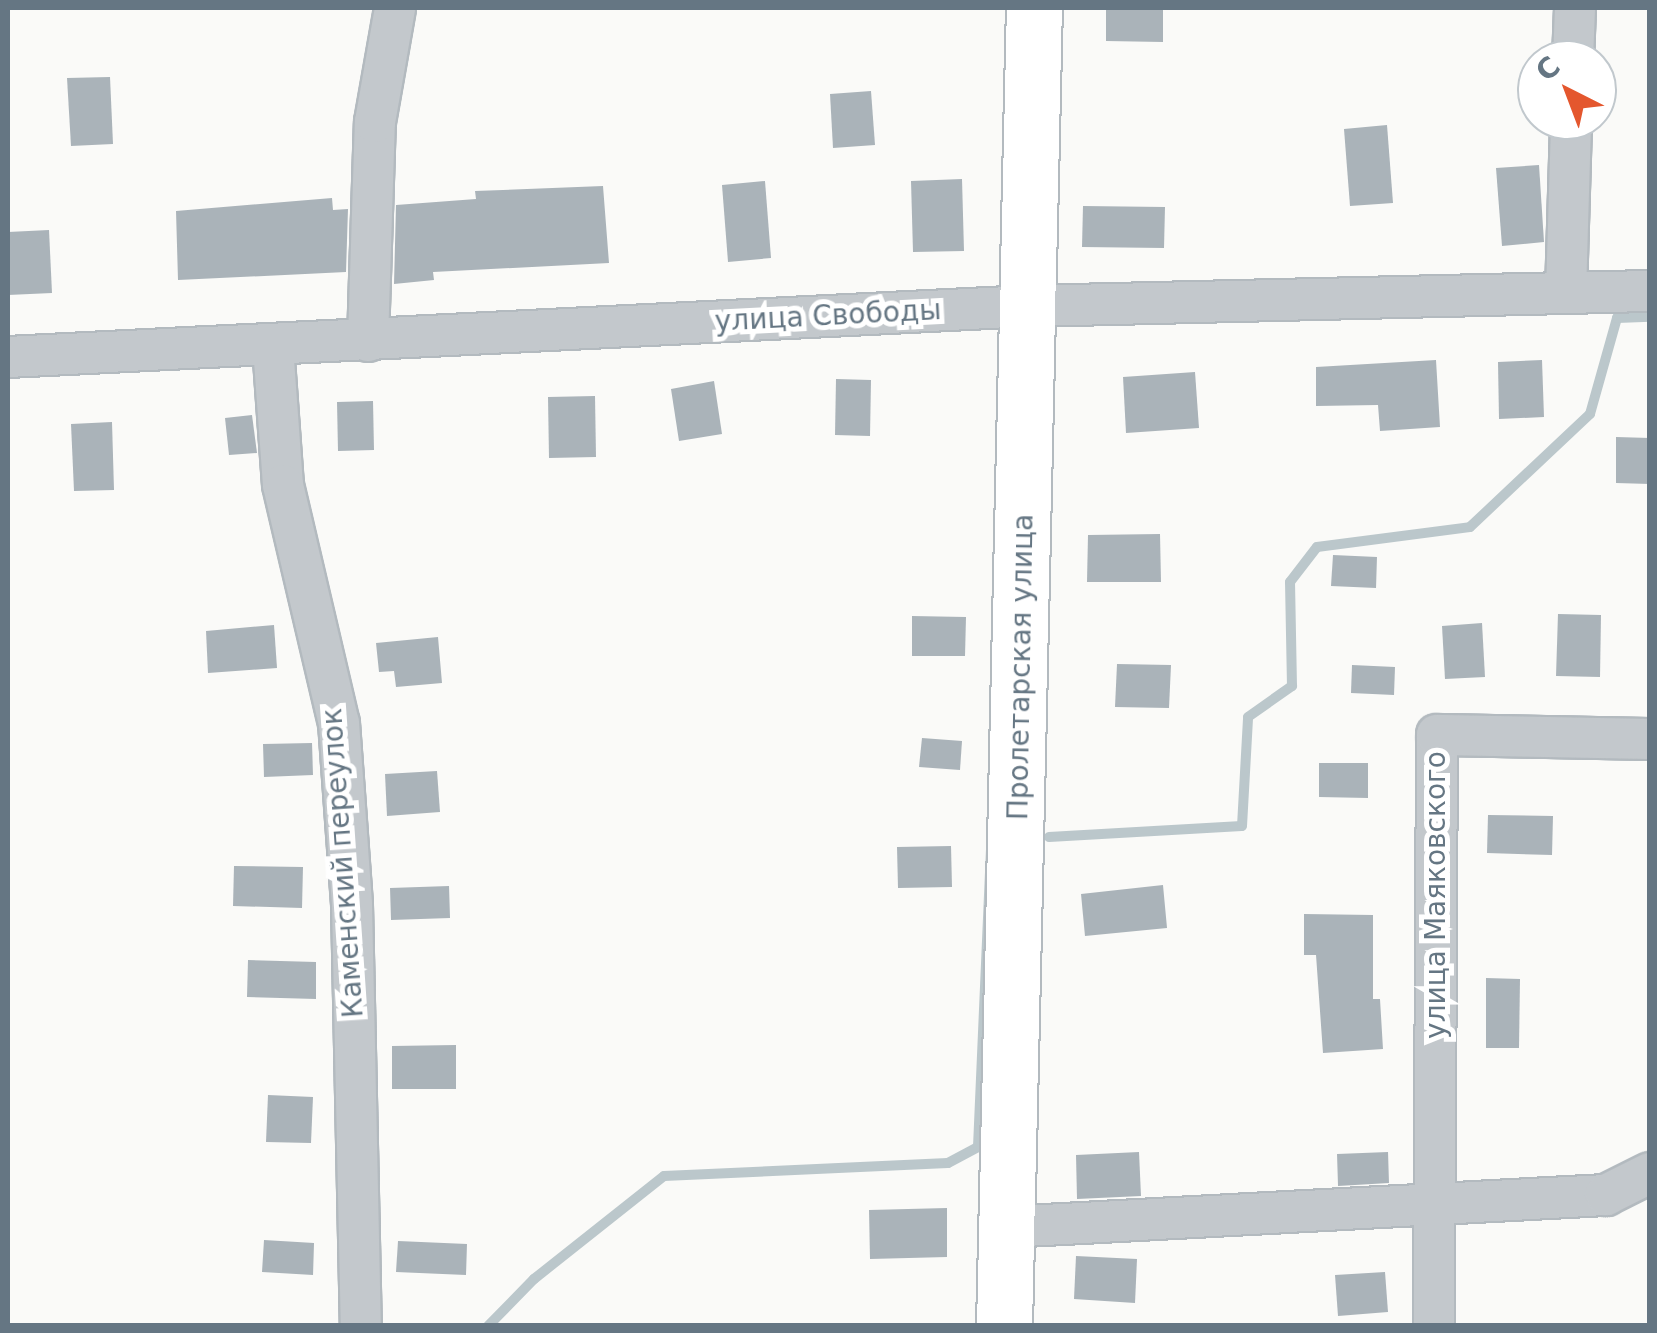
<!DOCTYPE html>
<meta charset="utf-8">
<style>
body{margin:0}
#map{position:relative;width:1657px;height:1333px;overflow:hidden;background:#fafaf8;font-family:"DejaVu Sans",sans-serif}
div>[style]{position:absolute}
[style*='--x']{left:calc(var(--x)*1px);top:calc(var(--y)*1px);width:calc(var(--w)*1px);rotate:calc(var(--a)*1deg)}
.stream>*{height:10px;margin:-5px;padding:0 5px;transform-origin:5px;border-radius:5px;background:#bbc7cb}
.building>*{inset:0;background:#aab3b9}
.roads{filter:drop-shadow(2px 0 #b3babf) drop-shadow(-2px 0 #b3babf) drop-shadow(0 2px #b3babf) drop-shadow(0 -2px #b3babf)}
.minor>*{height:40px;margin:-20px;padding:0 20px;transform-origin:20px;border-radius:20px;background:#c3c8cc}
.secondary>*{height:55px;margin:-27.5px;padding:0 27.5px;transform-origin:27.5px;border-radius:27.5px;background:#fff}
span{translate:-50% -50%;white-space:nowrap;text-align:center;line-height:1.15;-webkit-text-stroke:10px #fff;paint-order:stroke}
.street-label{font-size:28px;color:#657683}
.frame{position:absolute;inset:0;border:10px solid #657683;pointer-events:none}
.north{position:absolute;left:1517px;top:40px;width:100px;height:100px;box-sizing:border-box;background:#fff;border:2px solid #c1c8cd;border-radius:50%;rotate:318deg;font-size:28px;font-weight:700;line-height:40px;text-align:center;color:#657683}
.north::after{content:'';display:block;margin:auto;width:35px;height:45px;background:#e4572e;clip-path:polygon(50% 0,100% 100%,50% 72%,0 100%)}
</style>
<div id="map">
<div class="stream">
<div style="--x:1049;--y:837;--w:193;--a:-3.3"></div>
<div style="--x:1242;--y:826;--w:109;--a:-86.8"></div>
<div style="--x:1248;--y:717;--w:54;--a:-35.2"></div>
<div style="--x:1292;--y:686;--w:104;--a:-91.1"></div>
<div style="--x:1290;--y:582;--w:44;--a:-52.4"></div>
<div style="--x:1317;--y:547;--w:154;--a:-7.4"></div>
<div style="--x:1470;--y:527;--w:165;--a:-43.3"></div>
<div style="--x:1590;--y:414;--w:100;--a:-74.3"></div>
<div style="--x:1617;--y:318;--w:33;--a:-2"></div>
<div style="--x:488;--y:1326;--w:66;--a:-45.6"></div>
<div style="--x:534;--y:1279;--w:166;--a:-38.4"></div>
<div style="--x:664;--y:1176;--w:284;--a:-2.6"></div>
<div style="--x:948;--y:1163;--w:34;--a:-28"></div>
<div style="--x:978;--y:1147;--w:297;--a:-87.5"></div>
</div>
<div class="building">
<div style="clip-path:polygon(1106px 8px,1163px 8px,1163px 42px,1106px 41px)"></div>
<div style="clip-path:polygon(110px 77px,113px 144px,71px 146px,67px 78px)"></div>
<div style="clip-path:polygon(871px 91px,875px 145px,833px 148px,830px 94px)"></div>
<div style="clip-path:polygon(1387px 125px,1393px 203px,1350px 206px,1344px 129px)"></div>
<div style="clip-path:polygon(1539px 165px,1544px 242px,1502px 246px,1496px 168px)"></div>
<div style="clip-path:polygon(962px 179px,964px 251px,913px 252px,911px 181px)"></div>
<div style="clip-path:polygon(765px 181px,771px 258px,728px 262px,722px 185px)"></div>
<div style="clip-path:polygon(603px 186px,609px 263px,433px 272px,434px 280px,394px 284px,396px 205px,476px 199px,475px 191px)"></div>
<div style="clip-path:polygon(332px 198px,333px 210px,348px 209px,346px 272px,178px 280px,176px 211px)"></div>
<div style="clip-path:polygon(1083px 206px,1165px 207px,1164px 248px,1082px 247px)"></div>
<div style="clip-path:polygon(49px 230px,52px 293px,8px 295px,8px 232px)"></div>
<div style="clip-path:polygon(1436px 360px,1440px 427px,1380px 431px,1378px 405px,1316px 406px,1316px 367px)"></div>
<div style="clip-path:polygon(1542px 360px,1544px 417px,1499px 419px,1498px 362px)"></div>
<div style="clip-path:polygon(1195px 372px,1199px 428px,1126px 433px,1123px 377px)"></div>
<div style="clip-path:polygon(836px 379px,871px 380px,870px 436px,835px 435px)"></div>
<div style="clip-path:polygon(714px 381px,722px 434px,679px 441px,671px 389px)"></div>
<div style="clip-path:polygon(595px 396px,596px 457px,549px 458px,548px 397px)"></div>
<div style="clip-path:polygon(373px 401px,374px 450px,338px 451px,337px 402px)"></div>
<div style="clip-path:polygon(252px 415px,257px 453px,229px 455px,225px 418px)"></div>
<div style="clip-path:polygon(112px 422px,114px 490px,74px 491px,71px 424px)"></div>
<div style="clip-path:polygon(1616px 437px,1650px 438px,1650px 484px,1616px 483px)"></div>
<div style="clip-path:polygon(1160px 534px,1161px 582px,1087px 582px,1088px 535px)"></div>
<div style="clip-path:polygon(1333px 555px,1377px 557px,1376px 588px,1331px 586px)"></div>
<div style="clip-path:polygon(1558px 614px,1601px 615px,1600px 677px,1556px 676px)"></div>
<div style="clip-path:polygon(912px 616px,966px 617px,965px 656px,912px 656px)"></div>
<div style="clip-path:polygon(1482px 623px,1485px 677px,1445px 679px,1442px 626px)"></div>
<div style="clip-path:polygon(274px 625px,277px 668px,208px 673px,206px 631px)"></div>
<div style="clip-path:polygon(438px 637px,442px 683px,396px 687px,394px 671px,379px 672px,376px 643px)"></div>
<div style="clip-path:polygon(1117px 664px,1171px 665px,1169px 708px,1115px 707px)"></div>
<div style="clip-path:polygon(1352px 665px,1395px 667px,1394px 695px,1351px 693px)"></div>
<div style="clip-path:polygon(922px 738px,962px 741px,960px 770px,919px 767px)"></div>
<div style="clip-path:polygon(312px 743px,313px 775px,264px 777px,263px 744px)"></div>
<div style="clip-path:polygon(1319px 763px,1368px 763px,1368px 798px,1319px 797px)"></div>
<div style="clip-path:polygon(437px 771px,440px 812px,387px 816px,385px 774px)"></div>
<div style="clip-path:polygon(1488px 815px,1553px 816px,1552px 855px,1487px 853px)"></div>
<div style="clip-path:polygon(951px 846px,952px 887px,898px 888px,897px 847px)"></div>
<div style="clip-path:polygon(234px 866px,303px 867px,302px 908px,233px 906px)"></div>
<div style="clip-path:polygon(1163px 885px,1167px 928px,1085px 936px,1081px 894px)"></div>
<div style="clip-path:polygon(449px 886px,450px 918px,391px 920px,390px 888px)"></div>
<div style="clip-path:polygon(1304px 914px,1373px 915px,1373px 999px,1380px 999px,1383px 1049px,1323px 1053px,1316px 955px,1304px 955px)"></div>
<div style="clip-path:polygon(248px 960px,316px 962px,316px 999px,247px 997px)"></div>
<div style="clip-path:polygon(1486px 978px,1520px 979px,1519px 1048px,1486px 1048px)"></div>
<div style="clip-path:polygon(456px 1045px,456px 1089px,392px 1089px,392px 1046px)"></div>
<div style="clip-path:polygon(268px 1095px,313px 1097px,311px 1143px,266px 1142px)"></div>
<div style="clip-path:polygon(1139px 1152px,1141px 1196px,1077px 1199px,1076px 1155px)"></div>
<div style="clip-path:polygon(1388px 1152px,1389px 1183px,1338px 1186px,1337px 1154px)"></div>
<div style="clip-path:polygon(947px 1208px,947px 1257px,870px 1259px,869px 1210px)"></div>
<div style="clip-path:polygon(264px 1240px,314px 1243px,313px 1275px,262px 1272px)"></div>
<div style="clip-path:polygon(398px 1241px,467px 1244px,466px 1275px,396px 1272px)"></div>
<div style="clip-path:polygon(1076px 1256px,1137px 1259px,1135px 1303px,1074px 1299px)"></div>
<div style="clip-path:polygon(1385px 1272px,1388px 1312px,1338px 1316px,1335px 1275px)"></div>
</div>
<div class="roads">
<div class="minor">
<div style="--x:1573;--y:60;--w:52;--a:-87.8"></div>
<div style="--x:1566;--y:293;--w:173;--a:-88.3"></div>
<div style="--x:368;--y:341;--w:219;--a:-88.2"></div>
<div style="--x:375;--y:122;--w:116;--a:-80"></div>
<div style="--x:273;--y:346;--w:139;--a:85.9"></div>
<div style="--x:283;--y:485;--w:244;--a:76.8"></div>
<div style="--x:339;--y:723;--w:182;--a:85.9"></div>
<div style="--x:352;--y:905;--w:421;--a:88.8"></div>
<div style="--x:8;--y:357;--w:1023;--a:-2.86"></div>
<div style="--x:1030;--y:306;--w:620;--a:-1.39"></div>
<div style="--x:1007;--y:1227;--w:600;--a:-3.06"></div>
<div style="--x:1606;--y:1195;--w:49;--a:-26.6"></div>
<div style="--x:1434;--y:1326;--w:591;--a:-89.71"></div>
<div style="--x:1437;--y:735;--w:213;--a:1.1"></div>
</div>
<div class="secondary">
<div style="--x:1004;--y:1326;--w:1318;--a:-88.7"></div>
</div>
</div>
<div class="street-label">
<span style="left:828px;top:316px;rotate:-3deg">улица Свободы</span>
<span style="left:1021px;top:667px;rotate:-89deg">Пролетарская улица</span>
<span style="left:343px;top:863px;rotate:-94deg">Каменский переулок</span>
<span style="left:1436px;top:895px;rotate:-90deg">улица Маяковского</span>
</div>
<div class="frame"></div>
<div class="north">С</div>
</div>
